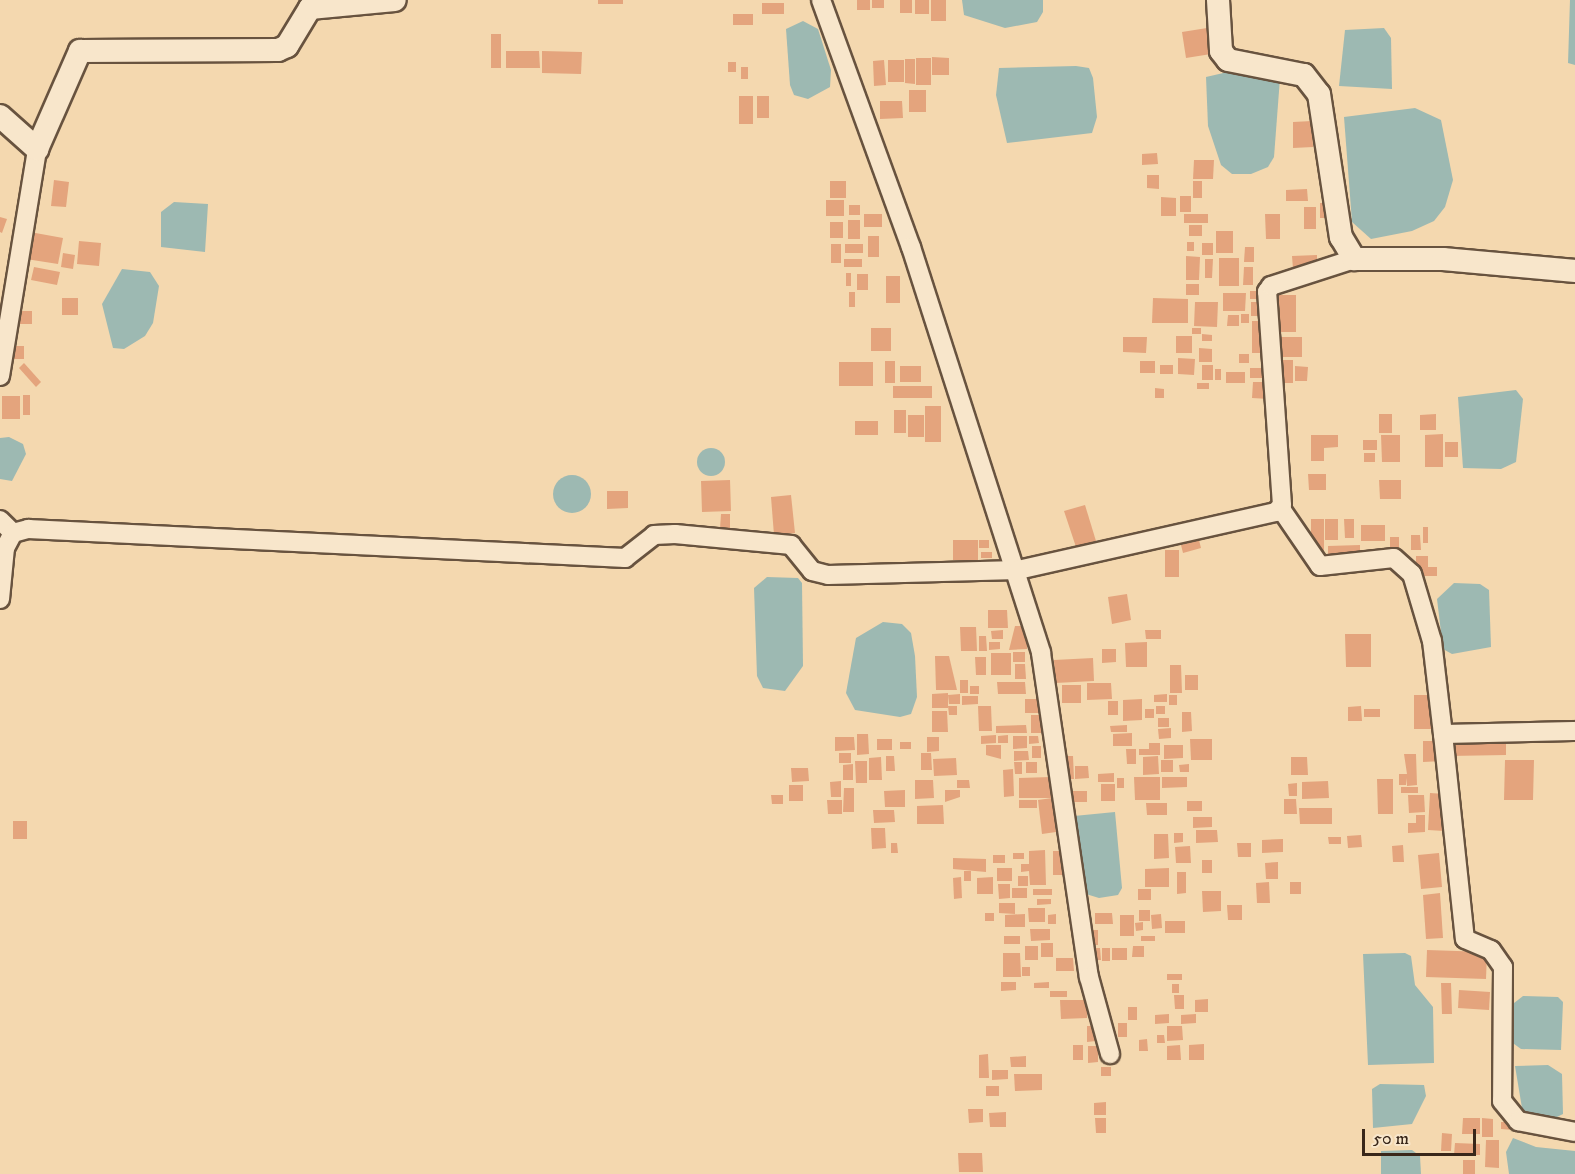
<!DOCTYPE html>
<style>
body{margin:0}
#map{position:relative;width:1575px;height:1174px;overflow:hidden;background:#f4d8af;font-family:"IM FELL DW Pica",serif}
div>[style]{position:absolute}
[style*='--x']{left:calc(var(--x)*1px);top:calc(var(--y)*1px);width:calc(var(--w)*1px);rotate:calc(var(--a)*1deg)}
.water>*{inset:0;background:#9db9b2}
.round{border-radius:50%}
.building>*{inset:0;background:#e4a47d}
.roads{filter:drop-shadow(2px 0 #68533f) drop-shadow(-2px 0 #68533f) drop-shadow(0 2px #68533f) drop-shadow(0 -2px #68533f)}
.minor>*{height:18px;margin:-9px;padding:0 9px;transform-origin:9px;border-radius:9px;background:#f8e6cb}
.tertiary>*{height:22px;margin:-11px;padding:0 11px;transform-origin:11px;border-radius:11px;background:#f8e6cb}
span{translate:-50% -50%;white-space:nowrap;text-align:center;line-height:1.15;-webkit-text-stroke:4.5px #f8e6cb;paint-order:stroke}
.scale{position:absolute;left:1362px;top:1129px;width:114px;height:27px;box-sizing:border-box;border:3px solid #39271a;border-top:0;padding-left:8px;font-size:18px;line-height:21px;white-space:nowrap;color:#39271a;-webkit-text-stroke:4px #f8e6cb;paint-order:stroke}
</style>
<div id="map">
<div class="water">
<div style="clip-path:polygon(962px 0,1043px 0,1043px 12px,1037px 22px,1005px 28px,964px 15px)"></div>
<div style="clip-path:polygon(1570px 0,1575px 0,1575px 65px,1568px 63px)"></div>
<div style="clip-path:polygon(803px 21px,818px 29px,831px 70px,830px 87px,808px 99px,794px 95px,790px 85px,786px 29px)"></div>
<div style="clip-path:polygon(1384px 28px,1391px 38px,1392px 89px,1339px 86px,1345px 30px)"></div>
<div style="clip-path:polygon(1076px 66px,1089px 68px,1093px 78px,1097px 117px,1092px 133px,1007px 143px,996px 95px,999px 68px)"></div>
<div style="clip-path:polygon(1232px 71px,1280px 78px,1274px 157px,1268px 167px,1251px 174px,1232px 174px,1221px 165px,1208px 126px,1206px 77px)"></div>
<div style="clip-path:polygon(1415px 108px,1441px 120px,1453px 180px,1445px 207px,1434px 221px,1412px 231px,1371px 239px,1352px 222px,1344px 117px)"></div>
<div style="clip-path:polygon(174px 202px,208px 204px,205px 252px,161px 247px,161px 212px)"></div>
<div style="clip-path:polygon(122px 269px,150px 272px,159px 286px,153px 323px,145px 336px,124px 349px,113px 348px,102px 304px)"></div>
<div style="clip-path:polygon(1516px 390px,1523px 399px,1516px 462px,1501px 469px,1463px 468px,1458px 397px)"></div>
<div style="clip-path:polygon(9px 437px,23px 444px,26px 454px,12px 481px,0 479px,0 438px)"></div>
<div class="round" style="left:697px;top:448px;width:28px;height:28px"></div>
<div class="round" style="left:553px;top:475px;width:38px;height:38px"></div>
<div style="clip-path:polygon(767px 577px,798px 578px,802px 583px,803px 666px,785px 691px,763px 688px,757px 676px,754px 588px)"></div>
<div style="clip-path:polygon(1454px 583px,1480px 584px,1489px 590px,1491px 647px,1452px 654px,1443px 649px,1437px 599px)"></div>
<div style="clip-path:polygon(883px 622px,902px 624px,911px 633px,915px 656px,917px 697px,911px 714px,900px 717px,855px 710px,846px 693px,856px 638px)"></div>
<div style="clip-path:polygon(1115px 812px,1122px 888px,1118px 895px,1099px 898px,1086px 894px,1082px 885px,1074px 816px)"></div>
<div style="clip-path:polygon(1405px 953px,1411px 956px,1415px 985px,1433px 1007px,1434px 1063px,1368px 1065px,1363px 954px)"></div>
<div style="clip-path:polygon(1523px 996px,1558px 997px,1563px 1002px,1561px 1050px,1521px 1049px,1510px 1041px,1509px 1007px)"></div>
<div style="clip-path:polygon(1548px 1065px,1562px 1074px,1563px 1114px,1553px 1119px,1523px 1114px,1515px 1066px)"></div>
<div style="clip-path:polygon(1380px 1084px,1424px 1085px,1426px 1096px,1412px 1124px,1373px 1128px,1372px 1089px)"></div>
<div style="clip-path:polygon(1513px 1138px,1536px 1147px,1575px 1151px,1575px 1174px,1509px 1174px,1506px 1152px)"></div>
<div style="clip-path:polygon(1412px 1150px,1420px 1156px,1421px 1174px,1381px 1174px,1381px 1151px)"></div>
</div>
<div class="building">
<div style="clip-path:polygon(598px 0,623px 0,623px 4px,598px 4px)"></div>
<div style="clip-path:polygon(857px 0,870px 0,870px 10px,857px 10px)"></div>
<div style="clip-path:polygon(872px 0,884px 0,884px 8px,872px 8px)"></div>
<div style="clip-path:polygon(900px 0,912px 0,912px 13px,900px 13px)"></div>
<div style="clip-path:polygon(915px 0,929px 0,929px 14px,915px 14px)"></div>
<div style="clip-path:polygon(931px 0,946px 0,946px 21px,931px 21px)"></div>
<div style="clip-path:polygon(762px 3px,784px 3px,784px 14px,762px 14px)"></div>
<div style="clip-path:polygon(733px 14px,753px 14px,753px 25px,733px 25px)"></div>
<div style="clip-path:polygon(1207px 28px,1211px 54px,1186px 58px,1182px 32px)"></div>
<div style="clip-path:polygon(491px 34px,501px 34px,501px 68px,491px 68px)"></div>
<div style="clip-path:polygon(506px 51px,539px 51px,540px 68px,506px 68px)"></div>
<div style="clip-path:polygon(542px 51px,582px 52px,581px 74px,542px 73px)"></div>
<div style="clip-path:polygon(932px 57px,949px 58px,949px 75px,932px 75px)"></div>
<div style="clip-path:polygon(916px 58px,931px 58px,931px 85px,916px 85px)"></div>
<div style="clip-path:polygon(905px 59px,915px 59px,915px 84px,905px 83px)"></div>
<div style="clip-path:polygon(884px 60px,886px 85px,874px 86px,873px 61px)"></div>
<div style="clip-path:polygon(888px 60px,904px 60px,904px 82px,888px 82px)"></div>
<div style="clip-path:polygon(728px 62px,736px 62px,736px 72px,728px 72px)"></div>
<div style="clip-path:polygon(741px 67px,748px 67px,748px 79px,741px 79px)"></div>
<div style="clip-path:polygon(909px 90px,926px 90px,926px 112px,909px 112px)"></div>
<div style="clip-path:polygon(739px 96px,753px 96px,753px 124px,739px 124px)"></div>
<div style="clip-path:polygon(757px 96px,769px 96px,769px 118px,757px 118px)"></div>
<div style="clip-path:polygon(880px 101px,902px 101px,903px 118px,880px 119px)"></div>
<div style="clip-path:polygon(1312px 121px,1313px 147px,1293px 148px,1293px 122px)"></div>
<div style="clip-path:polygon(1157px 153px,1158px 164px,1142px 165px,1142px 154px)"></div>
<div style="clip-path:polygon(1194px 160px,1214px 160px,1213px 179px,1193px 179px)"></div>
<div style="clip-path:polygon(1147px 175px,1159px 175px,1159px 189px,1147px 188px)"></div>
<div style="clip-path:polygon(54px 180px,69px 182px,66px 207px,51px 206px)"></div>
<div style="clip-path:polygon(830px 181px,846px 181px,846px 198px,830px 198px)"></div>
<div style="clip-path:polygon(1193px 181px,1202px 181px,1202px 198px,1193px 198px)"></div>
<div style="clip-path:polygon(1307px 189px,1308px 201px,1286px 201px,1286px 190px)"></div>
<div style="clip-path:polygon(1180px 196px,1191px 196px,1191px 212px,1180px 212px)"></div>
<div style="clip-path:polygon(1161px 197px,1176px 198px,1176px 216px,1161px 216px)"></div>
<div style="clip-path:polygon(826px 200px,844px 200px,844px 216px,826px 216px)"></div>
<div style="clip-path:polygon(1320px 203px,1330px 203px,1330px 218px,1320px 218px)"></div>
<div style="clip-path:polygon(849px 205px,860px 205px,860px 215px,849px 215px)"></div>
<div style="clip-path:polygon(1304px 207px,1316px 207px,1316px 229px,1304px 229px)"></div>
<div style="clip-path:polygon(864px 214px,882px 214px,882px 227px,864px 227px)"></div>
<div style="clip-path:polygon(1184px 214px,1208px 214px,1208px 223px,1184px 223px)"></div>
<div style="clip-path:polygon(1265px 214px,1280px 214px,1280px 239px,1266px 239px)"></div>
<div style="clip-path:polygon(0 217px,7px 219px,2px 233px,0 232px)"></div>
<div style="clip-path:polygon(848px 220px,860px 220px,860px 239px,848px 239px)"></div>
<div style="clip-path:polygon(830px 222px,843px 222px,843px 238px,830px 238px)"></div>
<div style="clip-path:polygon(1189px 225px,1202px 225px,1202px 236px,1189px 236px)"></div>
<div style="clip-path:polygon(1216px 231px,1233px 231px,1233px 253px,1216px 253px)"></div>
<div style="clip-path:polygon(30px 232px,63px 238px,58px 264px,26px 259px)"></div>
<div style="clip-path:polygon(868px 236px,879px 236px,879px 257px,868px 257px)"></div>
<div style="clip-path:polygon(79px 241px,101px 243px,99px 266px,77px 264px)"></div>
<div style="clip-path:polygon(1187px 242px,1194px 242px,1194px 251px,1187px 251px)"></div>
<div style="clip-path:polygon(1202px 243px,1213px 243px,1213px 255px,1202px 255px)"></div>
<div style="clip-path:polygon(831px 244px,841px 244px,841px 263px,831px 263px)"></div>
<div style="clip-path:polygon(845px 244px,863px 244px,863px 253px,845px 253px)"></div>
<div style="clip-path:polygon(1245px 247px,1254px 247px,1254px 262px,1244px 262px)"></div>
<div style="clip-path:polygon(63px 253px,75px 255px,73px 269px,61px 267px)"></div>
<div style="clip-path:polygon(1317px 255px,1317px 269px,1293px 269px,1292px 256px)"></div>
<div style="clip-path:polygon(1186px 256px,1200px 257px,1199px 280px,1186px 280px)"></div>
<div style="clip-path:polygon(1219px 258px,1239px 258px,1239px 286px,1219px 286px)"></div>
<div style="clip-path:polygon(844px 259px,862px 259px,862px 267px,844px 267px)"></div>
<div style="clip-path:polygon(1205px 259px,1213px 259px,1212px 278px,1205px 278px)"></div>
<div style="clip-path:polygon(34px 267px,60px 272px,57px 285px,31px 280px)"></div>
<div style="clip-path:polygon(1244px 267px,1253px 267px,1253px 285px,1243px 285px)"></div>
<div style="clip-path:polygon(846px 273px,851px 273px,851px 286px,846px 286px)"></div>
<div style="clip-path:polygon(857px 274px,868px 274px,868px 290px,857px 290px)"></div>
<div style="clip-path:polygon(886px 276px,900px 276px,900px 303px,886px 303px)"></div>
<div style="clip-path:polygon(1186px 284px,1199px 284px,1199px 295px,1186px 295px)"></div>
<div style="clip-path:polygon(1250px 291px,1260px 291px,1260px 299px,1250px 299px)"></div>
<div style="clip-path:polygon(849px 292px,855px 292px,855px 307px,849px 307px)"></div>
<div style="clip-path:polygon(1223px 293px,1246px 293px,1245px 311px,1223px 311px)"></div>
<div style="clip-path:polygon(1274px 295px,1296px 295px,1296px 332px,1273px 332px)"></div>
<div style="clip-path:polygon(62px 298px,78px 298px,78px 315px,62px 315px)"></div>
<div style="clip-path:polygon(1153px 298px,1188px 299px,1188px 323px,1152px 323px)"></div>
<div style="clip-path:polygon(1195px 302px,1218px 302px,1217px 327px,1194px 326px)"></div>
<div style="clip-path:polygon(1251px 302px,1261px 302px,1261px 316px,1251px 316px)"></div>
<div style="clip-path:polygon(11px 311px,32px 311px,32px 324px,11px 324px)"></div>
<div style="clip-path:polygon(1241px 314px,1249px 314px,1249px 323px,1241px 323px)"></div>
<div style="clip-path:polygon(1228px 315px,1239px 315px,1239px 326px,1227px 326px)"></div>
<div style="clip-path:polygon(1252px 321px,1265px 321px,1265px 353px,1252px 353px)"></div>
<div style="clip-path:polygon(871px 328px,891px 328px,891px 351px,871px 351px)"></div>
<div style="clip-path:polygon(1192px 328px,1201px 328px,1201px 334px,1192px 334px)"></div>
<div style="clip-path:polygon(1202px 334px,1212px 335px,1212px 341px,1202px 341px)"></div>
<div style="clip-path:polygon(1176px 336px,1192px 336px,1192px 353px,1176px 353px)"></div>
<div style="clip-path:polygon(1123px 337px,1147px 337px,1146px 353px,1123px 352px)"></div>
<div style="clip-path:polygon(1277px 337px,1302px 337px,1302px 357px,1277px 357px)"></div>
<div style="clip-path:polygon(11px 346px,24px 346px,24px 359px,11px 359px)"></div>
<div style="clip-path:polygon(1199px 348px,1212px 349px,1212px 362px,1199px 362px)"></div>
<div style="clip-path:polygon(1239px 354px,1249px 354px,1249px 363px,1239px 363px)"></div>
<div style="clip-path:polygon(1178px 358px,1195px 359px,1194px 375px,1178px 374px)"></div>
<div style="clip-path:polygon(1277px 360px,1293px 360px,1293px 383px,1276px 383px)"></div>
<div style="clip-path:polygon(885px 361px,895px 361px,895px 383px,885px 383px)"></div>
<div style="clip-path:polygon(1140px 361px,1155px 361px,1155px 373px,1140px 373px)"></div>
<div style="clip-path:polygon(839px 362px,873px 362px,873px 386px,839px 386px)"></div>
<div style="clip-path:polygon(24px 363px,41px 382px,36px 387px,19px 368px)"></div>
<div style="clip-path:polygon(1160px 365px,1173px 365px,1173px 374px,1160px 374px)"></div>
<div style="clip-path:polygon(1202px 365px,1213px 365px,1213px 380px,1202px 380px)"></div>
<div style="clip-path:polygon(900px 366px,921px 366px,921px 382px,900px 382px)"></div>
<div style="clip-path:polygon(1295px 366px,1308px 367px,1307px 381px,1295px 381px)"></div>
<div style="clip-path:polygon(1250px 368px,1270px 368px,1270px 378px,1250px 378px)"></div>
<div style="clip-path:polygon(1215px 369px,1221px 369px,1221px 380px,1215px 380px)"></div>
<div style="clip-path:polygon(1226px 372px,1245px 372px,1245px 383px,1226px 383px)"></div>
<div style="clip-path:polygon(1253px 382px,1269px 382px,1269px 399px,1252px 398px)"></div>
<div style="clip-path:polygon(1197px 383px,1209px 383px,1209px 389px,1197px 389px)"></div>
<div style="clip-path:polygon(893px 386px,932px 386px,932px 398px,893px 398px)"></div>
<div style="clip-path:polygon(1155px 388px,1164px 389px,1164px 398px,1155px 398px)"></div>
<div style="clip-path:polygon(23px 395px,30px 395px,30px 415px,23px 415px)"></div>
<div style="clip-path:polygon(2px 396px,20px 396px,20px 419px,2px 419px)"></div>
<div style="clip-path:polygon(925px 406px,941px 406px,941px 442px,925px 442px)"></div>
<div style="clip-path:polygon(894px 410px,906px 410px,906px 433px,894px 433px)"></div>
<div style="clip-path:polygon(1379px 414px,1392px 414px,1392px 433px,1379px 433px)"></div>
<div style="clip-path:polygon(1436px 414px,1436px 430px,1420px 430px,1420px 415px)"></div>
<div style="clip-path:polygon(908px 415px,924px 415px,924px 437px,908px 437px)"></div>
<div style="clip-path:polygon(855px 421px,878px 421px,878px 435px,855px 435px)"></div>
<div style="clip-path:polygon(1443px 434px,1443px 467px,1425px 467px,1425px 435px)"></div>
<div style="clip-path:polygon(1311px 435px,1338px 435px,1338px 447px,1324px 448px,1324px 461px,1311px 461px)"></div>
<div style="clip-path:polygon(1381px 435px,1400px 435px,1400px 462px,1382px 462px)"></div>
<div style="clip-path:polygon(1363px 440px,1377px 440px,1377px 450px,1363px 450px)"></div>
<div style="clip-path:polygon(1445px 442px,1458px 442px,1458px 457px,1445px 457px)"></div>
<div style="clip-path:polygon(1364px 453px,1375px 453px,1375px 462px,1364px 462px)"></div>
<div style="clip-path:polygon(1308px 474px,1326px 474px,1326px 490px,1309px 490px)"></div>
<div style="clip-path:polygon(730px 480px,731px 511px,702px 512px,701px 481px)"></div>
<div style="clip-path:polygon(1379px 480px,1401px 480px,1401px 499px,1380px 499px)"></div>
<div style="clip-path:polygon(607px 491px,628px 491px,628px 508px,607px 509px)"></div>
<div style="clip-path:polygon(791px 495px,795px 533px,774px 535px,771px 497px)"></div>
<div style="clip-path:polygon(1085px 505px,1096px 541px,1076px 547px,1064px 511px)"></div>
<div style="clip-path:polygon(721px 514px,730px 514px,730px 529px,720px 529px)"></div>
<div style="clip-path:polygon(1311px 519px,1324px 519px,1324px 552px,1311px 552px)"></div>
<div style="clip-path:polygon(1325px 519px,1338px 519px,1338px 540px,1325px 540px)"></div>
<div style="clip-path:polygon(1344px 519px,1354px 519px,1354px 538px,1345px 538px)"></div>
<div style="clip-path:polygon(1361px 525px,1385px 525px,1385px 541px,1361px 541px)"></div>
<div style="clip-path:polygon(1423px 527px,1428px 527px,1428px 543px,1423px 543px)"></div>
<div style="clip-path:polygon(1411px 535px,1420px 535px,1421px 550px,1411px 550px)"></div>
<div style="clip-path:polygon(1390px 537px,1399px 537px,1399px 555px,1390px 555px)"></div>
<div style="clip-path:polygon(953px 540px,978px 540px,978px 560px,953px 560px)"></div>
<div style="clip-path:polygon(979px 540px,989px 540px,989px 548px,979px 548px)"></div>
<div style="clip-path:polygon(1199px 540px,1201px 548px,1183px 553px,1181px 545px)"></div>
<div style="clip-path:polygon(1360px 545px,1360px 554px,1328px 559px,1328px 546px)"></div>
<div style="clip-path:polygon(1165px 550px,1179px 550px,1179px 577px,1165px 577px)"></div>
<div style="clip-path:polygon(981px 552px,992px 552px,992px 558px,981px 558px)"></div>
<div style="clip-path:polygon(1416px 556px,1428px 556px,1428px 567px,1437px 567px,1437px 576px,1416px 576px)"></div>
<div style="clip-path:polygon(1127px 594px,1131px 620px,1112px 624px,1108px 597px)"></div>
<div style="clip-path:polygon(988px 610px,1007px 610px,1008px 628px,988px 628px)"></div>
<div style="clip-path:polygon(1015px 626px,1027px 626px,1027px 649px,1009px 650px)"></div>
<div style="clip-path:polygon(960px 627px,976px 627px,977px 651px,961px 651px)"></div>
<div style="clip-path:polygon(1003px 630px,1003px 639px,992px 639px,991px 631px)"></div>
<div style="clip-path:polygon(1145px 630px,1161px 630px,1161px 639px,1146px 639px)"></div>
<div style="clip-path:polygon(1345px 634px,1371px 634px,1371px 667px,1346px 667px)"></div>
<div style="clip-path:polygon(979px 636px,986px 636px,987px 651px,979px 651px)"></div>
<div style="clip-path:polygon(989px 642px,1000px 642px,1000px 649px,989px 650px)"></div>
<div style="clip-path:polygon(1147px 642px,1147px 667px,1126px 667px,1125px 643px)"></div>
<div style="clip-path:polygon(1102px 649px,1116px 649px,1116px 662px,1102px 663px)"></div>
<div style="clip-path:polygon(1013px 652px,1025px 652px,1025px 662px,1013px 662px)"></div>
<div style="clip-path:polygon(991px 653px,1011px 653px,1011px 675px,991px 675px)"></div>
<div style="clip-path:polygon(935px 656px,949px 656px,957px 690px,936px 690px)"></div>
<div style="clip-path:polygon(975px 657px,986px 657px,986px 675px,976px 675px)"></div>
<div style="clip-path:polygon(1093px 658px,1094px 681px,1055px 683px,1054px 660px)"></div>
<div style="clip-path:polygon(1015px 664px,1025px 664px,1026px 679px,1015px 679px)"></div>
<div style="clip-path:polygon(1170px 665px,1181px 665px,1182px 693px,1170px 693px)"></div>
<div style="clip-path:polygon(1185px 675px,1198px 675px,1198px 690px,1185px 690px)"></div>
<div style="clip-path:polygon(960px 680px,968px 680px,968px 693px,960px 693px)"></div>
<div style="clip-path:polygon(997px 682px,1025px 682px,1026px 694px,998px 694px)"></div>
<div style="clip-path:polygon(1087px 683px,1111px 683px,1112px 699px,1087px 700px)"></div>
<div style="clip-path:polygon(1062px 685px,1081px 685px,1081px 703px,1062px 703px)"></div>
<div style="clip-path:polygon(970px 686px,979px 686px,979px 694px,970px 694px)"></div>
<div style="clip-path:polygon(948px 693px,948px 708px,932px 708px,932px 694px)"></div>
<div style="clip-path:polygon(960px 694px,960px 704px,949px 704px,948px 695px)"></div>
<div style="clip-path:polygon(1167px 694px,1167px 702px,1154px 702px,1154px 695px)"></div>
<div style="clip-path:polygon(1169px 695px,1177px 695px,1177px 705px,1169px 705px)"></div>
<div style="clip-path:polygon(1414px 695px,1433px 695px,1433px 729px,1414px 729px)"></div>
<div style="clip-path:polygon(962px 696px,978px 696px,978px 704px,962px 705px)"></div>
<div style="clip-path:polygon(1025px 699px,1039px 699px,1039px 713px,1025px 713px)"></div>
<div style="clip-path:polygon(1142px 699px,1142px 720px,1123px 721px,1123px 700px)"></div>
<div style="clip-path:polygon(1108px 701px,1118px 701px,1118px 715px,1108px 715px)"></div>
<div style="clip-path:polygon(948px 706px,957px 706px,957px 715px,949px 715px)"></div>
<div style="clip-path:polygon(978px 706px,991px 706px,992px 731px,979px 731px)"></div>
<div style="clip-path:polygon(1156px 706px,1165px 706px,1165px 714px,1156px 714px)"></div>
<div style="clip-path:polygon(1361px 706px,1362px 721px,1348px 721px,1348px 707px)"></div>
<div style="clip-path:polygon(1145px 709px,1154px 709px,1154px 718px,1145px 718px)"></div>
<div style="clip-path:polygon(1364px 709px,1380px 709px,1380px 717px,1364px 717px)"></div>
<div style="clip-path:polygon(932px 711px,947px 711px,948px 732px,932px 732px)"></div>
<div style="clip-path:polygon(1182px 712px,1191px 712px,1192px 731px,1182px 732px)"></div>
<div style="clip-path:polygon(1031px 715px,1041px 715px,1041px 733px,1031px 733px)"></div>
<div style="clip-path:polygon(1158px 718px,1169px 718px,1169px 727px,1158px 727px)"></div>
<div style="clip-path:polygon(1026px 725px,1027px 733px,996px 733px,996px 726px)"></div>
<div style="clip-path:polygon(1127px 725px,1127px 732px,1111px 732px,1110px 726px)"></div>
<div style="clip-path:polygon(1171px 728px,1171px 738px,1159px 739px,1158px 729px)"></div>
<div style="clip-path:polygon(1132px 733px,1132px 746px,1113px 746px,1113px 734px)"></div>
<div style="clip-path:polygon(857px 734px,868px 734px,869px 754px,857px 755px)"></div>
<div style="clip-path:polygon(996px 735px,996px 743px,981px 744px,981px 736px)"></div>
<div style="clip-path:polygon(1008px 735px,1008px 743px,998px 743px,998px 736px)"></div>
<div style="clip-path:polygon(1013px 736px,1027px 736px,1027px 748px,1013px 749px)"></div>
<div style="clip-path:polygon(1029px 736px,1038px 736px,1039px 743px,1029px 744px)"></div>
<div style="clip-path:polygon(835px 737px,854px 737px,855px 750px,835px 751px)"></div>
<div style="clip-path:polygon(927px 737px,939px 737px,939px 751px,927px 752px)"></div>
<div style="clip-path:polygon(1506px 737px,1506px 755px,1449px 756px,1449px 738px)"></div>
<div style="clip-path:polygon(877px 739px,892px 739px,892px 750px,877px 750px)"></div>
<div style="clip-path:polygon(1190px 739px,1212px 739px,1212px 760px,1191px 760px)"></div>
<div style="clip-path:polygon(1423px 741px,1442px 741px,1443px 761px,1423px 762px)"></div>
<div style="clip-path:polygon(900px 742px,911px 742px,911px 749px,900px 749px)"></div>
<div style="clip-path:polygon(1149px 743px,1160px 743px,1160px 755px,1139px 755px,1139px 749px,1149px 749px)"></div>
<div style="clip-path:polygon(986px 745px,1001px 745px,1001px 759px,986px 755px)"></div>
<div style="clip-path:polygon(1164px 745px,1183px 745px,1183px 758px,1164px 759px)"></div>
<div style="clip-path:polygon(1032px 746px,1041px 746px,1041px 758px,1032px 758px)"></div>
<div style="clip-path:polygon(1126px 749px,1136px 749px,1136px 764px,1127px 764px)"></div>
<div style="clip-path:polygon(1014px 751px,1028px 751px,1029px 760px,1014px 761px)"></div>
<div style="clip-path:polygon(839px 753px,851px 753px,851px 763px,839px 763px)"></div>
<div style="clip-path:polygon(921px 753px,931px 753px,932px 770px,921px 770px)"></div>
<div style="clip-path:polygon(1404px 754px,1416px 754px,1417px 785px,1407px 786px,1407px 778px,1406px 785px,1399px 785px,1399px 774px,1407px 774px)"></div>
<div style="clip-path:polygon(886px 756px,894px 756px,895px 771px,886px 771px)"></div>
<div style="clip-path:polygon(1061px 756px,1073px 756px,1074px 779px,1061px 779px)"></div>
<div style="clip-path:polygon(1158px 756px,1159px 774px,1143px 775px,1143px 757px)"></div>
<div style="clip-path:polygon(881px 757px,882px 780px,869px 780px,869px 758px)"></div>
<div style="clip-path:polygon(1291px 757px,1307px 757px,1308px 775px,1291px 775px)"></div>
<div style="clip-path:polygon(956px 758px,957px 775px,934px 776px,933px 759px)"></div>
<div style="clip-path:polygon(1161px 760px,1173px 760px,1173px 772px,1161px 772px)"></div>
<div style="clip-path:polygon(1505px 760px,1534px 760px,1533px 800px,1504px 800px)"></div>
<div style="clip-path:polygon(855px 761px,867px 761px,867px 783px,856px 783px)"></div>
<div style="clip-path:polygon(1014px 762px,1022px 762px,1022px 774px,1015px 774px)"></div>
<div style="clip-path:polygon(1026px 762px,1037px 762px,1037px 773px,1026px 773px)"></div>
<div style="clip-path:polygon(853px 764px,853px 780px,843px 780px,843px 765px)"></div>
<div style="clip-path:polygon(1189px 764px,1189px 772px,1180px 772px,1179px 765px)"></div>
<div style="clip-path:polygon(1075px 766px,1088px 766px,1089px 778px,1075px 779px)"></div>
<div style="clip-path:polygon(791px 768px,808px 768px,809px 781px,792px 782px)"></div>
<div style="clip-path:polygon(1013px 769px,1014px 796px,1004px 797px,1003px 770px)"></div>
<div style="clip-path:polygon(1114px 773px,1114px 782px,1098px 782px,1098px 774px)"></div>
<div style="clip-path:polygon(1051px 777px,1051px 798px,1019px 798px,1019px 778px)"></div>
<div style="clip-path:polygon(1134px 777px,1160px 777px,1160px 800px,1135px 800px)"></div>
<div style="clip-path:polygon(1162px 777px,1187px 777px,1187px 787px,1162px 788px)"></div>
<div style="clip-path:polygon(1117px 778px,1124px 778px,1124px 788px,1117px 788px)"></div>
<div style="clip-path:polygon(1377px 779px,1393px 779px,1393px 814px,1378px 814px)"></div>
<div style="clip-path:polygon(915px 780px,933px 780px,934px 798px,915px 799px)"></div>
<div style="clip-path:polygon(957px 780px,969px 780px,970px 788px,957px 788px)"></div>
<div style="clip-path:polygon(841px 781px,841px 797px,831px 797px,830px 782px)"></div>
<div style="clip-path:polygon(1328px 781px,1329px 798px,1302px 799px,1302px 782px)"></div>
<div style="clip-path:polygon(1297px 783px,1297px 796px,1289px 796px,1288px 784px)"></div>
<div style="clip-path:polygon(1101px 784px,1115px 784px,1115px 801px,1101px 801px)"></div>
<div style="clip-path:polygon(789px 785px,803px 785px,803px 801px,789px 801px)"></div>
<div style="clip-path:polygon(1401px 787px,1418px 787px,1418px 793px,1401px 793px)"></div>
<div style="clip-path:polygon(844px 788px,854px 788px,854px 812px,843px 812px)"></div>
<div style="clip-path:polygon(905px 790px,905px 807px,885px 807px,884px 791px)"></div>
<div style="clip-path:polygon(945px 790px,960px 790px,960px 797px,945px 802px)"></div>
<div style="clip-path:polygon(1064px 791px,1087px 791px,1087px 802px,1065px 802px)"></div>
<div style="clip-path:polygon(1430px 793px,1445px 794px,1444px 831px,1428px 830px)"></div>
<div style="clip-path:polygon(771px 795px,783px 795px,783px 804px,772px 804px)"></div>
<div style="clip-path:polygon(1408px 795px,1424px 795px,1425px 812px,1409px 813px)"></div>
<div style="clip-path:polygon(1052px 798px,1056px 832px,1042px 834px,1038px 800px)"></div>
<div style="clip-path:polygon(1284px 799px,1296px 799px,1297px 814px,1284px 814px)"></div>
<div style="clip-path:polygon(827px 800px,842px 800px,842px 814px,828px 814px)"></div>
<div style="clip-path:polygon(1019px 800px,1037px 800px,1037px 808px,1019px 808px)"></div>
<div style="clip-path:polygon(1187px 801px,1202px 801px,1202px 811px,1187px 811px)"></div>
<div style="clip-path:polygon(1146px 803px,1167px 803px,1167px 815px,1147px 815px)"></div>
<div style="clip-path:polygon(943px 805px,944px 824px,917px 824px,917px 806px)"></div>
<div style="clip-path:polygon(1299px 808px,1332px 808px,1332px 824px,1300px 824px)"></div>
<div style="clip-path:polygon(873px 810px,894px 810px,895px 822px,874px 823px)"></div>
<div style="clip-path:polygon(1416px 815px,1425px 815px,1425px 832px,1408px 833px,1408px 823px,1416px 823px)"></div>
<div style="clip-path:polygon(1193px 817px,1212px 817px,1212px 827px,1193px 828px)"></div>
<div style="clip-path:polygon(13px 821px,27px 821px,27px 839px,13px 839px)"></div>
<div style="clip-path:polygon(871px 828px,885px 828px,886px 848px,872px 849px)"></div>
<div style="clip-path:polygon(1196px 830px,1217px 830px,1218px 842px,1196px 843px)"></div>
<div style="clip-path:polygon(1174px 833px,1183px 833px,1183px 842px,1174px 843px)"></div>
<div style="clip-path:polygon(1154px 834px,1168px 834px,1169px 858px,1154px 859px)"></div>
<div style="clip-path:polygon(1361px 835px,1362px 847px,1348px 848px,1347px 836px)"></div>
<div style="clip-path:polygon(1328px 837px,1341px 837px,1341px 844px,1329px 844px)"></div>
<div style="clip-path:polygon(1283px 839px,1283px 852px,1262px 853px,1262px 840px)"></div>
<div style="clip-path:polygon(891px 843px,897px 843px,898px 853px,891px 853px)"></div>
<div style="clip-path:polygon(1237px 843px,1251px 843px,1251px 857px,1238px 857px)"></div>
<div style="clip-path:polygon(1403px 845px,1404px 862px,1393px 862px,1392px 846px)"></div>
<div style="clip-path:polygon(1190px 846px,1191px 863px,1176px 863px,1175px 847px)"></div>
<div style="clip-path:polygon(1045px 850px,1046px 885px,1030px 885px,1029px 871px,1021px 872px,1021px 864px,1029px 864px,1029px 851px)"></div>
<div style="clip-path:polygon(1053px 851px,1064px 851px,1064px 875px,1053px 875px)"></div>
<div style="clip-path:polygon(1013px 853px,1024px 853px,1024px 859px,1013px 859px)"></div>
<div style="clip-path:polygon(1439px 853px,1442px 887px,1421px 889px,1418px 855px)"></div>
<div style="clip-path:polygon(993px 855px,1005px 855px,1005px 863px,993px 863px)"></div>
<div style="clip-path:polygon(953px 858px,986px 859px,986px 872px,953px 869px)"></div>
<div style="clip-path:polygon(1202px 860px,1212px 860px,1212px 873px,1202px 873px)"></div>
<div style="clip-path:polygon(1278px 862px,1278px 879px,1266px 879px,1265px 863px)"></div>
<div style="clip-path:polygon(997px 868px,1012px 868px,1012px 881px,997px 881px)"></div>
<div style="clip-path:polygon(1169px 868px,1169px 887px,1145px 887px,1145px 869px)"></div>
<div style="clip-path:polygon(964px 871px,971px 871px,971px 881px,964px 881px)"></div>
<div style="clip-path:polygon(1177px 872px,1186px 872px,1186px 893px,1177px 894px)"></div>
<div style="clip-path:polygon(1018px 876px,1028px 876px,1028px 886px,1018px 886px)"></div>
<div style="clip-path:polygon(961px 877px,962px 898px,954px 899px,953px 878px)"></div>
<div style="clip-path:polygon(993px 877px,993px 894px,977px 894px,977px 878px)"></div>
<div style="clip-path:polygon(1269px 882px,1270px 903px,1257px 903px,1256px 883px)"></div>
<div style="clip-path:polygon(1290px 882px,1301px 882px,1301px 894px,1290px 894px)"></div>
<div style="clip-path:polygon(998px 884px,1010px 884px,1010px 898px,999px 899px)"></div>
<div style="clip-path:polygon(1012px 888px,1027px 888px,1027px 898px,1012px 898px)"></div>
<div style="clip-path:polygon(1033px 889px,1052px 889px,1052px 895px,1033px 895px)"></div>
<div style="clip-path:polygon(1138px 889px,1151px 889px,1151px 900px,1138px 900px)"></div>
<div style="clip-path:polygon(1202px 891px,1221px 891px,1221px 911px,1203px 912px)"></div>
<div style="clip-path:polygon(1440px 893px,1443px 938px,1426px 939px,1423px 895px)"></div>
<div style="clip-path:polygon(1037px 899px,1051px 899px,1051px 904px,1037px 905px)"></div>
<div style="clip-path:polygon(999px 903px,1015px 903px,1015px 914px,999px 913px)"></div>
<div style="clip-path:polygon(1227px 905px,1242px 905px,1242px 920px,1228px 920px)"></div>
<div style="clip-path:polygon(1028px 908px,1045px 908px,1045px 922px,1029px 922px)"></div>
<div style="clip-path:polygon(1139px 910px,1150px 910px,1150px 921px,1139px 921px)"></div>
<div style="clip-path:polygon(985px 913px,994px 913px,994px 921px,985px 921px)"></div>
<div style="clip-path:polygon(1095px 913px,1112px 913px,1113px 924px,1095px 924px)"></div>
<div style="clip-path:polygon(1025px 914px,1025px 927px,1005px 927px,1005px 915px)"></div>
<div style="clip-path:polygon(1056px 914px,1056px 924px,1048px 924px,1048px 915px)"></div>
<div style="clip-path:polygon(1161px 914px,1162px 928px,1152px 929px,1151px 915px)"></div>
<div style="clip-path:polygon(1120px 915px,1134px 915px,1134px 936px,1120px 936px)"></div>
<div style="clip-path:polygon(1165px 921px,1185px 921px,1185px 933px,1165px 933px)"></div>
<div style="clip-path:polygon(1143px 922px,1143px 930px,1136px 931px,1135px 923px)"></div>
<div style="clip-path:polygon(1030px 929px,1050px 929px,1050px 940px,1031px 941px)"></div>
<div style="clip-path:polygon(1087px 930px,1098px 930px,1098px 945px,1087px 945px)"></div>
<div style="clip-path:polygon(1004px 936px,1020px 936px,1020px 944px,1004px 944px)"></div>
<div style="clip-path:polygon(1141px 936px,1155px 936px,1155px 941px,1141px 941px)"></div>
<div style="clip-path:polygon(1041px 943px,1053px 943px,1053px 957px,1041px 957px)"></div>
<div style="clip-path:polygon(1025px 946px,1038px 946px,1038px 960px,1025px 960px)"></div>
<div style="clip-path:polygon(1133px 946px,1144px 946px,1144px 957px,1132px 957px)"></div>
<div style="clip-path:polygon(1092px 948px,1100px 948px,1101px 960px,1092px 960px)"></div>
<div style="clip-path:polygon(1102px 948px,1110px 948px,1110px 961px,1102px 961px)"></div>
<div style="clip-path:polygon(1112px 948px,1127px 948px,1127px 960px,1112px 960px)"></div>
<div style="clip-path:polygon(1427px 950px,1487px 952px,1486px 979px,1426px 977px)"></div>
<div style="clip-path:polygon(1003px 953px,1020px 953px,1021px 977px,1003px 977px)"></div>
<div style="clip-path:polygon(1056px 958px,1073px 958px,1074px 971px,1056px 971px)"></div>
<div style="clip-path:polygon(1022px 967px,1030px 967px,1030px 976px,1022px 976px)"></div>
<div style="clip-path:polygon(1167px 974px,1182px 974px,1182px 980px,1167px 980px)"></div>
<div style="clip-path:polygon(1001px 982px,1016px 982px,1016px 990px,1001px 991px)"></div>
<div style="clip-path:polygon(1049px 982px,1049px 988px,1034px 988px,1034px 983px)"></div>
<div style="clip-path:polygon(1441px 983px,1451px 983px,1452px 1014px,1442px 1014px)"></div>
<div style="clip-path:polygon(1172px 984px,1179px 984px,1179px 993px,1172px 993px)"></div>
<div style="clip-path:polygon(1459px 990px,1490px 992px,1489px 1010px,1458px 1008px)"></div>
<div style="clip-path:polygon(1050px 991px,1067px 991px,1067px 997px,1050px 997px)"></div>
<div style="clip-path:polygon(1174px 995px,1184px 995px,1184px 1009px,1175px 1009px)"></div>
<div style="clip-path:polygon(1208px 999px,1208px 1012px,1195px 1012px,1195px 1000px)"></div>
<div style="clip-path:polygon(1060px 1000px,1087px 1000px,1087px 1018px,1061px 1019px)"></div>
<div style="clip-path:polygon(1128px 1007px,1137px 1007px,1137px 1020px,1128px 1020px)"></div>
<div style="clip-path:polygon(1169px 1014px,1169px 1023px,1155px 1024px,1155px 1015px)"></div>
<div style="clip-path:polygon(1196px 1014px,1196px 1023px,1181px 1024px,1181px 1015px)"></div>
<div style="clip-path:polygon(1118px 1023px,1127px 1023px,1127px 1037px,1118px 1037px)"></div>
<div style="clip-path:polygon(1087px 1026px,1096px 1026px,1096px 1041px,1087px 1042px)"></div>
<div style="clip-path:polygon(1167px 1026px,1182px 1026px,1183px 1040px,1167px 1041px)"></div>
<div style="clip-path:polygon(1157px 1035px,1164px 1035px,1165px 1043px,1157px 1043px)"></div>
<div style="clip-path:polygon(1147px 1039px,1148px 1051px,1139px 1051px,1139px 1040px)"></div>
<div style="clip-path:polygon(1204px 1044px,1204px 1060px,1189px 1060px,1189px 1045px)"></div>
<div style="clip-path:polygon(1073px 1045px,1083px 1045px,1083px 1060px,1073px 1060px)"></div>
<div style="clip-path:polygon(1180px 1045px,1181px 1060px,1167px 1060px,1167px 1046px)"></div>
<div style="clip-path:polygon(1088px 1046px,1098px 1046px,1098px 1062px,1088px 1063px)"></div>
<div style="clip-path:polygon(988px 1054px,989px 1078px,979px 1078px,979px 1055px)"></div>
<div style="clip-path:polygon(1026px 1056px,1026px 1067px,1011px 1067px,1010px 1057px)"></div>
<div style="clip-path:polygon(1101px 1067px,1111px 1067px,1111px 1076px,1101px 1076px)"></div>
<div style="clip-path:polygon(992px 1070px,1008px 1070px,1008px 1079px,992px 1080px)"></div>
<div style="clip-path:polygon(1014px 1074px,1042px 1074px,1042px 1090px,1015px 1091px)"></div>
<div style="clip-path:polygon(986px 1086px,999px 1086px,999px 1096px,986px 1096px)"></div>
<div style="clip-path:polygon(1106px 1102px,1106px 1115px,1094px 1115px,1094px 1103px)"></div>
<div style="clip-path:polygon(968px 1109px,983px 1109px,983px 1122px,969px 1123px)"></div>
<div style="clip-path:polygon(1006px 1112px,1006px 1127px,990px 1127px,989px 1113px)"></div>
<div style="clip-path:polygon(1095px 1118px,1106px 1118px,1106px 1133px,1096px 1133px)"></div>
<div style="clip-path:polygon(1463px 1118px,1480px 1118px,1480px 1134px,1462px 1134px)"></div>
<div style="clip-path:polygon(1482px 1118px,1493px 1119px,1493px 1137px,1482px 1137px)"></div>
<div style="clip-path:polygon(1501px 1122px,1514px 1122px,1513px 1130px,1501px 1129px)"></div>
<div style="clip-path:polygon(1442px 1133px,1452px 1134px,1451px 1151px,1441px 1151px)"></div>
<div style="clip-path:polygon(1486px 1140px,1499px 1140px,1499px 1168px,1485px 1167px)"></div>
<div style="clip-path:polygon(1455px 1143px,1480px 1144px,1480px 1155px,1454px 1155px)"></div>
<div style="clip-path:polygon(958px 1153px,982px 1153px,983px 1172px,959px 1172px)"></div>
<div style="clip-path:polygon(1463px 1160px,1475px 1160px,1475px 1174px,1463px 1174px)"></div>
</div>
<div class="roads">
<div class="minor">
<div style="--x:821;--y:0;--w:263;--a:70"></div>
<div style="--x:911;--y:247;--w:426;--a:72.2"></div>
<div style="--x:1041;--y:653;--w:328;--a:81.6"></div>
<div style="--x:1089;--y:977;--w:80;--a:74.7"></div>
<div style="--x:0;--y:376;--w:230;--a:-80.7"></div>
<div style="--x:1281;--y:509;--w:69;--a:55.6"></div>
<div style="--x:1320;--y:566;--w:74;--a:-6.2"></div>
<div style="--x:1394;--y:558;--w:24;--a:42"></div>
<div style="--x:1412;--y:574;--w:70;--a:73.4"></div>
<div style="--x:1432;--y:641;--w:94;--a:83.3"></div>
<div style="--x:0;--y:520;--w:18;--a:45"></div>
<div style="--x:0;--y:599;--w:51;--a:-84.4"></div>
<div style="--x:5;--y:548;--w:17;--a:-62"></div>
<div style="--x:13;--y:533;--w:16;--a:-15"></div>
<div style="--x:28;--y:529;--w:598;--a:2.78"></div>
<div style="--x:625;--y:558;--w:37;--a:-38"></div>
<div style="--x:654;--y:535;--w:21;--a:-3"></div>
<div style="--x:675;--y:534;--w:117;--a:5.4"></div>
<div style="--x:791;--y:545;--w:33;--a:51"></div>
<div style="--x:812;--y:571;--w:16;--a:14"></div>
<div style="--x:828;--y:575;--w:190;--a:-1.5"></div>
<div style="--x:1018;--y:570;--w:264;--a:-12.7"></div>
<div style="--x:1276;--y:512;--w:9;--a:-49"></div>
<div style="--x:1282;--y:505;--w:214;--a:-94"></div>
<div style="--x:1267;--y:292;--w:7;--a:-56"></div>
<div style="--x:1271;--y:286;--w:87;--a:-18"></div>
<div style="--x:1575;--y:731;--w:132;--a:178.7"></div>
<div style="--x:1443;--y:734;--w:206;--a:83.9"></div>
<div style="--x:1465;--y:939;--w:28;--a:23"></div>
<div style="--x:1491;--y:950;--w:21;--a:55"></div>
<div style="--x:1503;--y:967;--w:134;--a:90.4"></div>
<div style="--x:1502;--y:1101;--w:26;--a:51"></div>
<div style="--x:1518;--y:1121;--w:58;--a:10.9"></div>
</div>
<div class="tertiary">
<div style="--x:1218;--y:0;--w:51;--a:86.6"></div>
<div style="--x:1221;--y:51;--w:11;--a:52"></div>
<div style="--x:1228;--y:60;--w:77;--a:11.2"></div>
<div style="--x:1304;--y:75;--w:24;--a:52"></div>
<div style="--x:1319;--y:94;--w:145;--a:81.3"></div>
<div style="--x:1341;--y:237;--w:26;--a:59"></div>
<div style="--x:1354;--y:259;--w:89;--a:0"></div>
<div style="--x:1443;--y:259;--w:133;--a:5.2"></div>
<div style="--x:0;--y:116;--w:50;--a:41.7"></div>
<div style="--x:37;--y:149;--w:107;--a:-66.3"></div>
<div style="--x:80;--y:51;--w:198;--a:-0.3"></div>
<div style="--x:278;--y:50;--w:10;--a:-24"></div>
<div style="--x:287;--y:46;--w:44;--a:-58.8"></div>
<div style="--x:310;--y:8;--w:85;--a:-5.4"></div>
</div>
</div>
<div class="scale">50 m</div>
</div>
